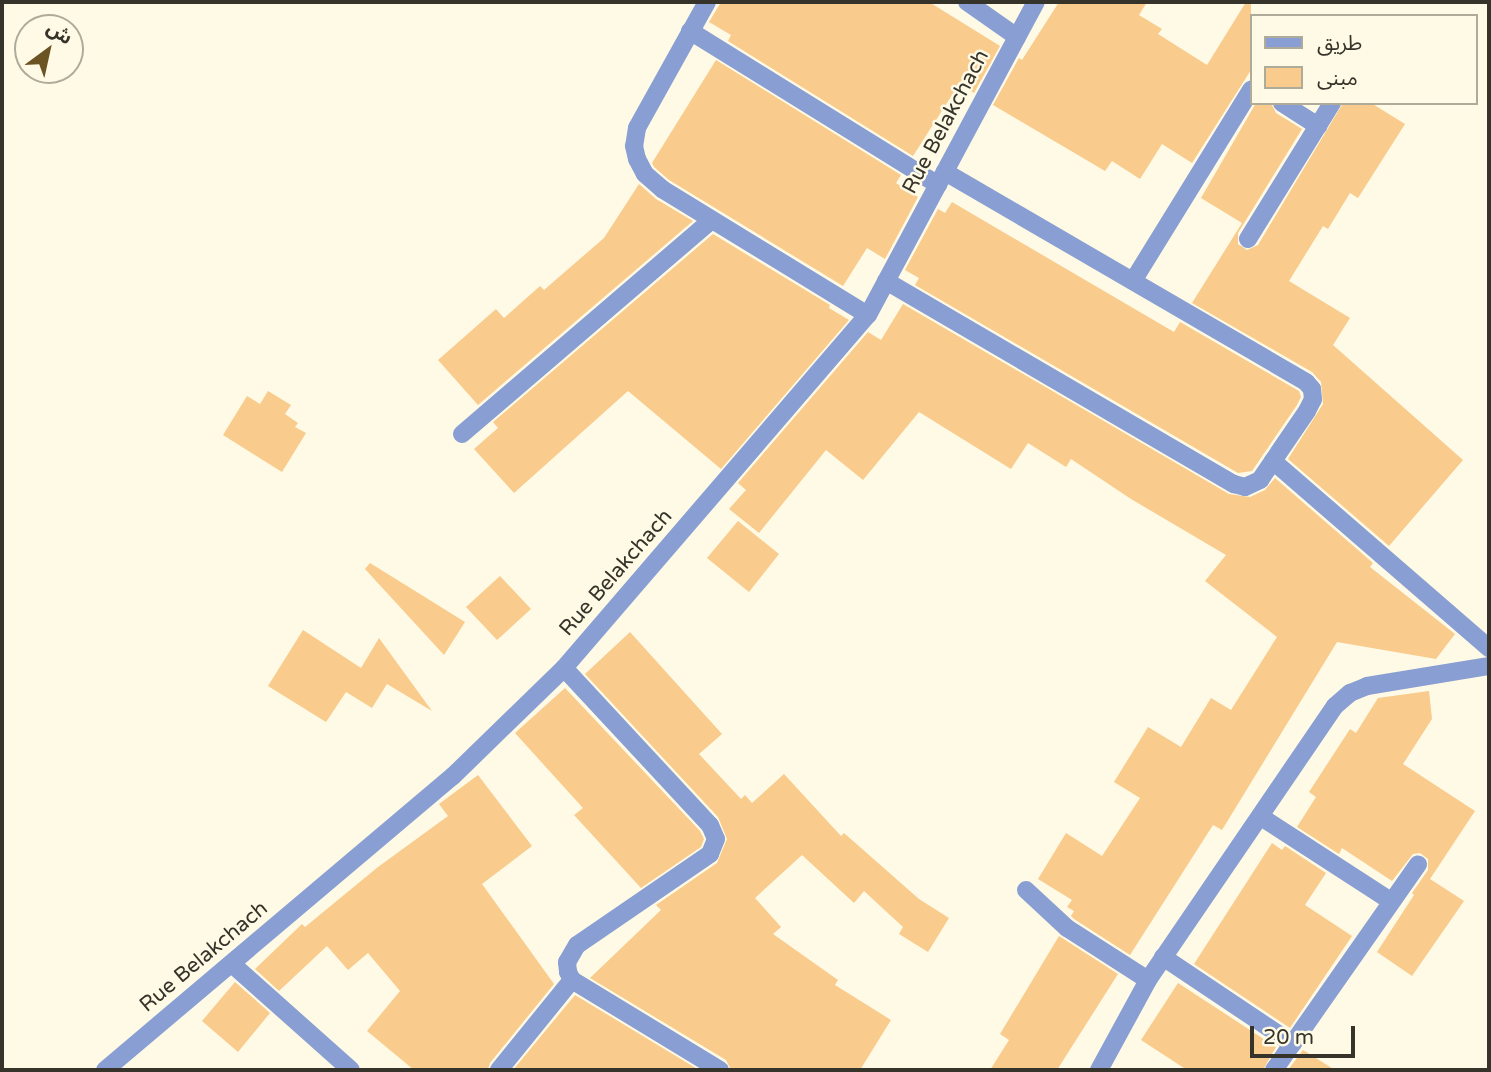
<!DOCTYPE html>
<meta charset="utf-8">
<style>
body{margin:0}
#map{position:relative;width:1491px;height:1072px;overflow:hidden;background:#fefae5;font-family:"Varela Round","Noto Sans Arabic",sans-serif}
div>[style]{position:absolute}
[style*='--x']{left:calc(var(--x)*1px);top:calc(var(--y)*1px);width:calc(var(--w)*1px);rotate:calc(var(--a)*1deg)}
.building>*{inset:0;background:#f9cb8c}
.street>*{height:18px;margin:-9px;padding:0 9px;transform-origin:9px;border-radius:9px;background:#899fd3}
span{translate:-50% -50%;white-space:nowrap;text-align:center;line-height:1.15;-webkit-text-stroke:5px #fefae5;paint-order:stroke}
.street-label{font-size:21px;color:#36342a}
.frame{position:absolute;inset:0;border:4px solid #36342a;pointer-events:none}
.legend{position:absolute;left:1250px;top:14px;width:228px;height:91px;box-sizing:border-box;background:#fefae5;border:2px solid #aeab9a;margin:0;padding:9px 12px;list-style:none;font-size:21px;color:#36342a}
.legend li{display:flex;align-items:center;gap:14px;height:35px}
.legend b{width:35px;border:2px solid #aeab9a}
.north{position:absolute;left:14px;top:14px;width:70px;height:70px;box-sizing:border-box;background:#fefae5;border:2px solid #aeab9a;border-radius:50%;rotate:33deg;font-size:19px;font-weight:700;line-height:28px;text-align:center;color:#36342a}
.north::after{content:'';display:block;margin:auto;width:24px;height:32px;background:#6c5324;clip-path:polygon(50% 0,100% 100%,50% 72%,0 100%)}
.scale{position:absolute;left:1250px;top:1026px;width:105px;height:32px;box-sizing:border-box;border:4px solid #36342a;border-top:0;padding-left:9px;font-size:21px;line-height:24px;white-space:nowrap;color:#36342a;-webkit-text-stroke:5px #fefae5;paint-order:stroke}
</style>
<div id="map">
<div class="building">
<div style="clip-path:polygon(721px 2px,929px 2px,1000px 46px,974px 93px,959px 84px,913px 156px,728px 41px,731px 35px,709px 22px)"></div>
<div style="clip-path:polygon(1059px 2px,1147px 2px,1139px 15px,1162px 29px,1158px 34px,1207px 65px,1246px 2px,1251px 2px,1251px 70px,1192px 163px,1162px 144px,1140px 179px,1112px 161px,1105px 171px,993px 105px,1019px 58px,1022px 60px)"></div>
<div style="clip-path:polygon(716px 60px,901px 175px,896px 183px,918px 197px,885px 259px,867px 248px,843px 286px,669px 180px,654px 167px,652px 163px)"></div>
<div style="clip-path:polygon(1256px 103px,1271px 103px,1276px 113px,1302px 129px,1238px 233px,1238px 244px,1247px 250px,1258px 245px,1343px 103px,1371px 103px,1405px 124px,1358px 198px,1350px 193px,1328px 229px,1323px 226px,1289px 281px,1350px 318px,1333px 345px,1463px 460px,1389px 546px,1288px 459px,1323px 404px,1321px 382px,1312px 372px,1192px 303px,1242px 223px,1201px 198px)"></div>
<div style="clip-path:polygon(639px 184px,656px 199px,693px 221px,478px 405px,438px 360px,496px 309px,504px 318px,540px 286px,544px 290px,604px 238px)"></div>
<div style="clip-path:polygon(952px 202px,1174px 332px,1180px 322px,1299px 391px,1301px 397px,1297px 405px,1252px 471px,1238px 473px,915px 285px,919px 278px,905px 270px,938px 209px,945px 213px)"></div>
<div style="clip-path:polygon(713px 234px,830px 305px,829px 308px,849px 320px,721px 469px,628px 391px,514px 493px,474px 449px,498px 428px,493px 422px)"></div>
<div style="clip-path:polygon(903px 304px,1229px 494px,1250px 497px,1265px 490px,1275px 478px,1373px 563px,1370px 567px,1455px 634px,1436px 659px,1337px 642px,1222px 830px,1213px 825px,1130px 955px,1074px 919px,1071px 916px,1074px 911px,1067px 907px,1072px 900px,1038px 879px,1066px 833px,1102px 856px,1140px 798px,1114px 782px,1148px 727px,1181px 747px,1211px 698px,1231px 710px,1277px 637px,1205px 581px,1226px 555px,1131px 499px,1071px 459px,1066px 467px,1028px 443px,1011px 469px,919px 412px,863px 480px,826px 450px,759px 533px,729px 509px,746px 490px,738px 483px,868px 332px,881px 340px)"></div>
<div style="clip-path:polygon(268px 391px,291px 405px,285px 414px,298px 423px,295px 427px,306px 433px,282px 472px,223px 435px,247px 396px,260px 404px)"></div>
<div style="clip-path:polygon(738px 521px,779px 554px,749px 592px,707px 558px)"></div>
<div style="clip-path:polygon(370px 563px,465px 622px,444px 655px,365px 569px)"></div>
<div style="clip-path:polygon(500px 576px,531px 609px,497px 640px,466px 607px)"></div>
<div style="clip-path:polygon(303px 630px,361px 668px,379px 638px,432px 711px,387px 684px,372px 708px,346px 692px,326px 722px,268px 686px)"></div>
<div style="clip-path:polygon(630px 632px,722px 734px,699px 754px,741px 799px,745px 795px,752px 803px,784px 774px,841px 836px,844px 833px,919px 899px,949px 918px,928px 952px,899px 934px,903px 927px,864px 891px,854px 903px,802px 855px,755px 898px,781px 927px,773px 934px,838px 980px,835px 985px,891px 1020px,860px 1070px,731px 1070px,726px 1060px,590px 978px,661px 910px,656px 905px,717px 863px,727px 839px,718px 817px,585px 674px)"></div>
<div style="clip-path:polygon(565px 688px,700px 831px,704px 839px,701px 847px,641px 888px,574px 815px,583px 808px,515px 733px)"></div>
<div style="clip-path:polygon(1429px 691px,1432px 719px,1403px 764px,1475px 811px,1430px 879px,1464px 901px,1412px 976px,1377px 952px,1414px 895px,1412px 893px,1428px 870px,1428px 859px,1420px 853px,1413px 854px,1392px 881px,1342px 848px,1339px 854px,1297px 827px,1316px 797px,1309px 792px,1350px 729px,1356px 733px,1378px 698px)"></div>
<div style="clip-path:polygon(478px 775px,532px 846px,482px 884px,554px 984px,490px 1063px,488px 1070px,414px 1070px,367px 1031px,400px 991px,368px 953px,348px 970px,327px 946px,279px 991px,255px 969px,302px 924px,305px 927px,378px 867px,448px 816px,439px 804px)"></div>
<div style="clip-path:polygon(1272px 843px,1282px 850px,1285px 846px,1326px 873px,1305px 905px,1352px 936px,1290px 1028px,1194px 964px)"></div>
<div style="clip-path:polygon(1059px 936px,1118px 974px,1057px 1070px,990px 1070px,1009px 1040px,1000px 1034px)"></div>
<div style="clip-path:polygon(235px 982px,270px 1013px,238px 1052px,202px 1021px)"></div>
<div style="clip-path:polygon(1178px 983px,1276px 1047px,1263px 1070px,1187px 1070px,1141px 1040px)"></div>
<div style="clip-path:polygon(575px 995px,699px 1070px,513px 1070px)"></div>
<div style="clip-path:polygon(1303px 1050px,1335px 1070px,1288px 1070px)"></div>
</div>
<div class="street">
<div style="--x:707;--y:2;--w:144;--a:119.1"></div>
<div style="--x:637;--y:128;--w:18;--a:99"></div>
<div style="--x:634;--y:146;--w:13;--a:77"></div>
<div style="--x:637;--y:159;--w:17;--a:62"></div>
<div style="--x:645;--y:174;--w:23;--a:41"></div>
<div style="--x:662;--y:189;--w:241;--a:31.5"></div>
<div style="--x:967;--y:2;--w:61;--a:35"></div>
<div style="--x:690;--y:31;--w:292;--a:31.8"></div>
<div style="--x:1282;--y:103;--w:43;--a:32.6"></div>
<div style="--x:1248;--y:239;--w:160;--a:-58.3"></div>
<div style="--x:886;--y:281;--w:403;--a:30.3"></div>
<div style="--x:1234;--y:484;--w:11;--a:15"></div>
<div style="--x:1245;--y:487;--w:17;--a:-25"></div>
<div style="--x:1260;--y:480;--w:83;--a:-55.7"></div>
<div style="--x:1307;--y:411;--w:13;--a:-63"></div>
<div style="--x:1313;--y:399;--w:10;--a:-96"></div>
<div style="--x:1312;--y:389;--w:9;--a:-131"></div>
<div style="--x:1306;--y:382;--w:418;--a:-149.8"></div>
<div style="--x:1133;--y:281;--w:225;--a:-58.3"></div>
<div style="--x:462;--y:434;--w:329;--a:-40.6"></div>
<div style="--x:1273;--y:461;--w:286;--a:40.9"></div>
<div style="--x:564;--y:668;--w:214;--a:47.1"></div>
<div style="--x:710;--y:825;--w:15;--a:67"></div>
<div style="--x:716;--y:839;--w:16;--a:112"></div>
<div style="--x:710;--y:854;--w:161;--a:145.6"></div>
<div style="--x:577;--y:945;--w:20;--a:120"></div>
<div style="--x:567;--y:962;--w:10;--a:84"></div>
<div style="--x:568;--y:972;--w:9;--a:63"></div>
<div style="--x:572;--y:980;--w:173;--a:31.3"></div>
<div style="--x:1261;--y:817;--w:155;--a:32.9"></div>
<div style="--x:1026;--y:890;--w:56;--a:42.8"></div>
<div style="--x:1067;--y:928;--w:96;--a:32.7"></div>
<div style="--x:1163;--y:957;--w:156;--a:33.8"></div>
<div style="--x:232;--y:964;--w:159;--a:41.7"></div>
<div style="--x:105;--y:1070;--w:456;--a:-40.2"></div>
<div style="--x:453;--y:776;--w:155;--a:-44.2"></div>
<div style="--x:564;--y:668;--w:466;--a:-49.3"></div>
<div style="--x:868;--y:315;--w:355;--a:-61.8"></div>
<div style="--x:499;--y:1070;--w:116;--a:-51"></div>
<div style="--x:1099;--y:1070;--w:102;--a:-61.4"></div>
<div style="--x:1148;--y:980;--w:332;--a:-55.7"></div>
<div style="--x:1335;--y:706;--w:20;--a:-41"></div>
<div style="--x:1350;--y:693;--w:18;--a:-22"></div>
<div style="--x:1367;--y:686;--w:124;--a:-9.3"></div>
<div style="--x:1274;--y:1070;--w:251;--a:-55"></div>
</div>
<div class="street-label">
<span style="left:946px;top:122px;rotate:-62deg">Rue Belakchach</span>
<span style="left:616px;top:573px;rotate:-49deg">Rue Belakchach</span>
<span style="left:204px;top:957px;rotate:-40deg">Rue Belakchach</span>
</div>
<div class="frame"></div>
<ul class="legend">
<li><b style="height:9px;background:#899fd3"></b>طريق</li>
<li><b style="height:19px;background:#f9cb8c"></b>مبنى</li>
</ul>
<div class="north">ش</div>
<div class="scale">20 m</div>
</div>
